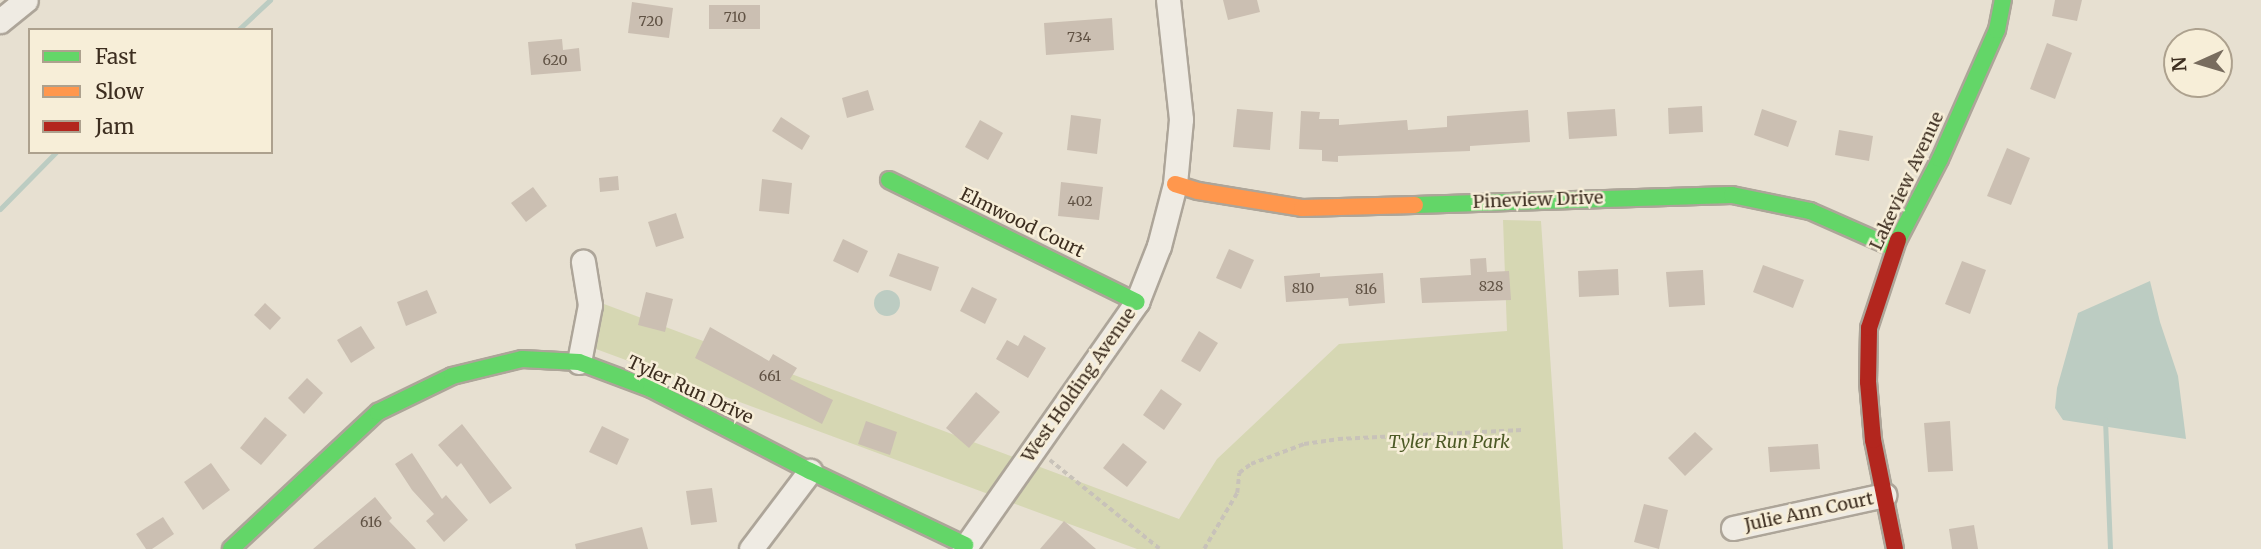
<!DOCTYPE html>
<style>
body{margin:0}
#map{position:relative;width:2261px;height:549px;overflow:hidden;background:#e7e0d1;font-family:Merriweather,serif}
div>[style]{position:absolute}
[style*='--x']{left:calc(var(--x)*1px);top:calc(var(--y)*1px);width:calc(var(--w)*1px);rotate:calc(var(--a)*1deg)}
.green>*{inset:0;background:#d6d7b3}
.water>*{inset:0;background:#bcccc2}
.round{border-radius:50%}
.stream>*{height:5px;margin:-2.5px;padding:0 2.5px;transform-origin:2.5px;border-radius:2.5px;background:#bcccc2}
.building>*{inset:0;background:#cbbfb2}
.path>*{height:3.5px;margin-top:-1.75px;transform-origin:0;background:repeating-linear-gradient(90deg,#c8c2b9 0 5px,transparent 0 8.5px)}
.roads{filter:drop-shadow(2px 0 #ada599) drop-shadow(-2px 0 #ada599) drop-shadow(0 2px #ada599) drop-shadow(0 -2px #ada599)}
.street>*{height:23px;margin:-11.5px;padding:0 11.5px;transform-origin:11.5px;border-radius:11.5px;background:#efebe3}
.fast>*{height:16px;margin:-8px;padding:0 8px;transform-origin:8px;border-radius:8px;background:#63d668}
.slow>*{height:16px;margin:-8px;padding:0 8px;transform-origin:8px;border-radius:8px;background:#ff974d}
.jam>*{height:16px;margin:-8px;padding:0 8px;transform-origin:8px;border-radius:8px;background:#b3261e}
span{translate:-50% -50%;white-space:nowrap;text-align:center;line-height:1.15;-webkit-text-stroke:5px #f7eed8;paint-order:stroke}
.number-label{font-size:14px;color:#605244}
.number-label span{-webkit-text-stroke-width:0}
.street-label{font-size:18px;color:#3d2e20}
.park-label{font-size:18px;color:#4d5a26;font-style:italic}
.legend{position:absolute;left:28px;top:28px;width:245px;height:126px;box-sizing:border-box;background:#f7eed8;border:2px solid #ada18e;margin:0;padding:9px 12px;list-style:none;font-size:21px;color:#3d2e20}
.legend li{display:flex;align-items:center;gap:14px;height:35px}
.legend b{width:35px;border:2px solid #ada18e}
.north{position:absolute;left:2163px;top:28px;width:70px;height:70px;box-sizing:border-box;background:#f7eed8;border:2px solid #ada18e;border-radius:50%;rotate:266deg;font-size:19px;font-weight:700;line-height:28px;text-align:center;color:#3d2e20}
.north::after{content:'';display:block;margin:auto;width:24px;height:32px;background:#786c5e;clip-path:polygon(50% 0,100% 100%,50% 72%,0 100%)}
</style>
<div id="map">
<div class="green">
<div style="clip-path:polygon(1503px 220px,1541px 221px,1563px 549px,1137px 549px,596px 349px,604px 304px,1179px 519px,1217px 459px,1339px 344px,1507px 331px)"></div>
</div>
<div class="water">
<div style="clip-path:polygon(2150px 281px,2160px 322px,2178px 376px,2186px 439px,2063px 420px,2055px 408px,2057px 388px,2078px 313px)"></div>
<div class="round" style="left:874px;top:290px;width:26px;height:26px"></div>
</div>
<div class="stream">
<div style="--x:238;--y:30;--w:44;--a:-43.2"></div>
<div style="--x:0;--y:209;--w:80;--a:-45.5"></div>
<div style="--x:2105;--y:419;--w:130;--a:87.8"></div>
</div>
<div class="building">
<div style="clip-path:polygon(1223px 0,1257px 0,1260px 12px,1228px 20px)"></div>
<div style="clip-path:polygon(2055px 0,2082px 0,2077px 21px,2052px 16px)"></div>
<div style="clip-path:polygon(632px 2px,673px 8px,669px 38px,628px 33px)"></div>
<div style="clip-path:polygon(709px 5px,760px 5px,760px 29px,709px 29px)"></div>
<div style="clip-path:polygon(1112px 18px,1114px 50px,1046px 55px,1044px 23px)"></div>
<div style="clip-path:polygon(562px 39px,563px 50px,579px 48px,581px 71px,531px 75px,528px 42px)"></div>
<div style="clip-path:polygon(2047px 43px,2072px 53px,2055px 99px,2030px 89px)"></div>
<div style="clip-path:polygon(868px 90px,874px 110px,847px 118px,842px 98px)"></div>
<div style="clip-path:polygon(1702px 106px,1703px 132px,1669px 134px,1668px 108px)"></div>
<div style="clip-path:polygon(1237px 109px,1273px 112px,1270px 150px,1233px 147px)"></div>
<div style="clip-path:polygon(1615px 109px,1617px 136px,1569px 139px,1567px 112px)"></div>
<div style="clip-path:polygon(1762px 109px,1797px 121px,1788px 147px,1754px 135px)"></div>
<div style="clip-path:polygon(1528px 110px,1530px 142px,1470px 146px,1470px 151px,1338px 156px,1338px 162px,1322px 161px,1322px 150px,1299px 149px,1301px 111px,1320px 112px,1319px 119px,1339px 119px,1339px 125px,1407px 120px,1408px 130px,1447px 127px,1447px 116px)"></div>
<div style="clip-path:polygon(1071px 115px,1101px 119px,1097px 154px,1067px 150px)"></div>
<div style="clip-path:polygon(781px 117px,810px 136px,802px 150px,772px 131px)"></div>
<div style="clip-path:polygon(980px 120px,1003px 133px,988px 160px,965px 147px)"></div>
<div style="clip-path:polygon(1839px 130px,1873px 136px,1869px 161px,1835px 155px)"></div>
<div style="clip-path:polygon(2007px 148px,2030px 158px,2011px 205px,1987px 196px)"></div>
<div style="clip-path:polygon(618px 176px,619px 190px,600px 192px,599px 178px)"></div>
<div style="clip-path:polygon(762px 179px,792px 183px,789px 214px,759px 211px)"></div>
<div style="clip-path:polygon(1061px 182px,1103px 187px,1099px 220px,1058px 216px)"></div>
<div style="clip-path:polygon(533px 187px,547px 206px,526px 222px,511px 203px)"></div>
<div style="clip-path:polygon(676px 213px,684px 238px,656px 247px,648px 222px)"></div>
<div style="clip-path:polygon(843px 239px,868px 251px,858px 273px,833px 261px)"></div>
<div style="clip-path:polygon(1229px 249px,1254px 260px,1241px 289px,1216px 278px)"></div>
<div style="clip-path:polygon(898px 253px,939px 267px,931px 291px,889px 276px)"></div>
<div style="clip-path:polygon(1486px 258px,1487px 272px,1509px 271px,1511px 300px,1422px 303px,1420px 278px,1471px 275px,1470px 259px)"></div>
<div style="clip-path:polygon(1962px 261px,1986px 270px,1970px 314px,1945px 304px)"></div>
<div style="clip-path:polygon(1763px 265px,1804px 280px,1793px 308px,1753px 292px)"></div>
<div style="clip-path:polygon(1618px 269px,1619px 295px,1579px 297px,1578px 271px)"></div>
<div style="clip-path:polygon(1703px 270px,1705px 305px,1669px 307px,1666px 272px)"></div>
<div style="clip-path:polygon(1320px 273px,1320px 277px,1383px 273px,1385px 303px,1349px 306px,1348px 298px,1286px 302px,1284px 276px)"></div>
<div style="clip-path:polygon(972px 287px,997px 299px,985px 324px,960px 311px)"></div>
<div style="clip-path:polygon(427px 290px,437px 313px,406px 326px,397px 302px)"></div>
<div style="clip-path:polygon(646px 292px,673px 299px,665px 332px,638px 325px)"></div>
<div style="clip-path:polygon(265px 303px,281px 318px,270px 330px,254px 315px)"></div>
<div style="clip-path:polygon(361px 326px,375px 348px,351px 363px,337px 340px)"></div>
<div style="clip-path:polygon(710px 327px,769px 361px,773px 354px,797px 368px,790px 379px,833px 400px,822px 424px,695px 358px)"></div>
<div style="clip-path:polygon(1199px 331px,1218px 343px,1200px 372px,1181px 361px)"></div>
<div style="clip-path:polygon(1024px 335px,1046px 348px,1028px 378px,996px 359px,1007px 340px,1018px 346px)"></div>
<div style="clip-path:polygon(307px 378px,323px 393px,304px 414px,288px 398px)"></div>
<div style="clip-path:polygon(1161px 389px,1182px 404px,1164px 430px,1143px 415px)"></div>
<div style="clip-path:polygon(976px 392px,1000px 412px,969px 448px,946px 428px)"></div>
<div style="clip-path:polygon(265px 417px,287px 435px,261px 465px,240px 448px)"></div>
<div style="clip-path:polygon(866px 421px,897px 432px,890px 455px,858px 444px)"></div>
<div style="clip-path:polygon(1950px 421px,1953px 471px,1928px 472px,1924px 423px)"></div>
<div style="clip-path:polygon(462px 424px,512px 488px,490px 504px,461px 463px,457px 467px,438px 445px)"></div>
<div style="clip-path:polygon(602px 426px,629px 439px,617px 465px,589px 452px)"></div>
<div style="clip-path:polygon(1695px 432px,1713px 449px,1685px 476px,1668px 458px)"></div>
<div style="clip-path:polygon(1123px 443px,1147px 462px,1127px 487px,1103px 468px)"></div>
<div style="clip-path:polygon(1818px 444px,1820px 469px,1770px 472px,1768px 447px)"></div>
<div style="clip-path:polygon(412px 453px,442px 499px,446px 495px,468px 520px,444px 542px,426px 521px,434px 514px,412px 490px,395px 464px)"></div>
<div style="clip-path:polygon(211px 463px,230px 490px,203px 510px,184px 482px)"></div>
<div style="clip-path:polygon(712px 488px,717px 522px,691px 525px,686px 491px)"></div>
<div style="clip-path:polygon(375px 497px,392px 518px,389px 521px,416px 549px,313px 549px)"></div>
<div style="clip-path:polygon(1644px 504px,1668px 510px,1659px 549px,1634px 542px)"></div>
<div style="clip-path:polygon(163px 517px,174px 534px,152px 549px,146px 549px,136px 534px)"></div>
<div style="clip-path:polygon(1064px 521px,1096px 549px,1040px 549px)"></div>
<div style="clip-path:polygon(1974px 525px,1978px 549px,1952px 549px,1949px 529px)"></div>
<div style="clip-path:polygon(642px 527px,648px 549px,576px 549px,575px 544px)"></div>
</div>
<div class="path">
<div style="--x:1050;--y:460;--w:141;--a:39"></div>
<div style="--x:1204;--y:549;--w:65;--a:-59.5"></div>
<div style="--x:1237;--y:493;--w:20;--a:-84"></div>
<div style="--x:1239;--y:473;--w:15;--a:-37"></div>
<div style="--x:1251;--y:464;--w:57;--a:-20.7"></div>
<div style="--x:1304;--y:444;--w:34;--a:-8"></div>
<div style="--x:1338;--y:439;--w:184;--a:-2.8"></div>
</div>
<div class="roads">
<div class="street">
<div style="--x:0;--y:21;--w:33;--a:-39"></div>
<div style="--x:579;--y:362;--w:58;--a:-79.1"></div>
<div style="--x:590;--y:305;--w:44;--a:-99.2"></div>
<div style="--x:1733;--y:528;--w:155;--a:-12.3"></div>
<div style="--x:751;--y:549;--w:98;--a:-52.9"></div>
<div style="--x:964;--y:549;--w:302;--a:-55"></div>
<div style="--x:1137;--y:302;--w:60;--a:-68.6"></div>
<div style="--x:1159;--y:246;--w:64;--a:-75.5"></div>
<div style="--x:1175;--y:184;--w:65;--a:-84.7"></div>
<div style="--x:1181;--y:119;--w:120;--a:-96.2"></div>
</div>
<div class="fast">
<div style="--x:889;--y:180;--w:276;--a:26.2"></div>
<div style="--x:1415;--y:205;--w:317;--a:-1.8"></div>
<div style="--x:1732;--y:195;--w:80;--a:11.6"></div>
<div style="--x:1810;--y:211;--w:92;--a:23.8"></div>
<div style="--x:1898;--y:240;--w:91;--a:-62.6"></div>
<div style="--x:1940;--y:159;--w:141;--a:-66.2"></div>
<div style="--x:1997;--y:30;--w:31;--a:-79"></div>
<div style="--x:231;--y:549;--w:201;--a:-43"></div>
<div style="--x:378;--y:412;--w:82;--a:-25.9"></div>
<div style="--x:452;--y:376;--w:72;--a:-13.7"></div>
<div style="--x:522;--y:359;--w:57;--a:3"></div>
<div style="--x:579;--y:362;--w:77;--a:20.6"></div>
<div style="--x:651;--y:389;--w:179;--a:27.3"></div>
<div style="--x:810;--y:471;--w:172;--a:25.5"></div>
</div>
<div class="slow">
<div style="--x:1175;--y:184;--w:24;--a:17"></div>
<div style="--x:1198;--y:191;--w:105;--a:9.3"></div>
<div style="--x:1302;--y:208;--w:113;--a:-1.5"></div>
</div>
<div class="jam">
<div style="--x:1895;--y:549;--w:111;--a:-101.4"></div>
<div style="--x:1873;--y:440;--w:58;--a:-94.9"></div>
<div style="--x:1868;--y:382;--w:54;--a:-88.9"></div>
<div style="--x:1869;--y:328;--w:93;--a:-71.8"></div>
</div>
</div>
<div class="number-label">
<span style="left:735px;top:17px">710</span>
<span style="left:651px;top:21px">720</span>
<span style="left:1079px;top:37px">734</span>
<span style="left:555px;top:60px">620</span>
<span style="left:1080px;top:201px">402</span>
<span style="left:1491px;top:286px">828</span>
<span style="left:1303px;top:288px">810</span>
<span style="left:1366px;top:289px">816</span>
<span style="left:770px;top:376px">661</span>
<span style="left:371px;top:522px">616</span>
</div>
<div class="street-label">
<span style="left:1907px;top:181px;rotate:-65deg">Lakeview Avenue</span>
<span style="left:1538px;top:200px;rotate:-2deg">Pineview Drive</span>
<span style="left:1022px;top:223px;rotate:26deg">Elmwood Court</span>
<span style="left:1079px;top:385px;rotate:-55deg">West Holding Avenue</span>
<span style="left:690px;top:390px;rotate:25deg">Tyler Run Drive</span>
<span style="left:1809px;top:512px;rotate:-12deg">Julie Ann Court</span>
</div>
<div class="park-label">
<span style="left:1449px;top:442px">Tyler Run Park</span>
</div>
<ul class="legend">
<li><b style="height:9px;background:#63d668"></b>Fast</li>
<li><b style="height:9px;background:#ff974d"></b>Slow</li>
<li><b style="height:9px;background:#b3261e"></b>Jam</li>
</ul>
<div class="north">N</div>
</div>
